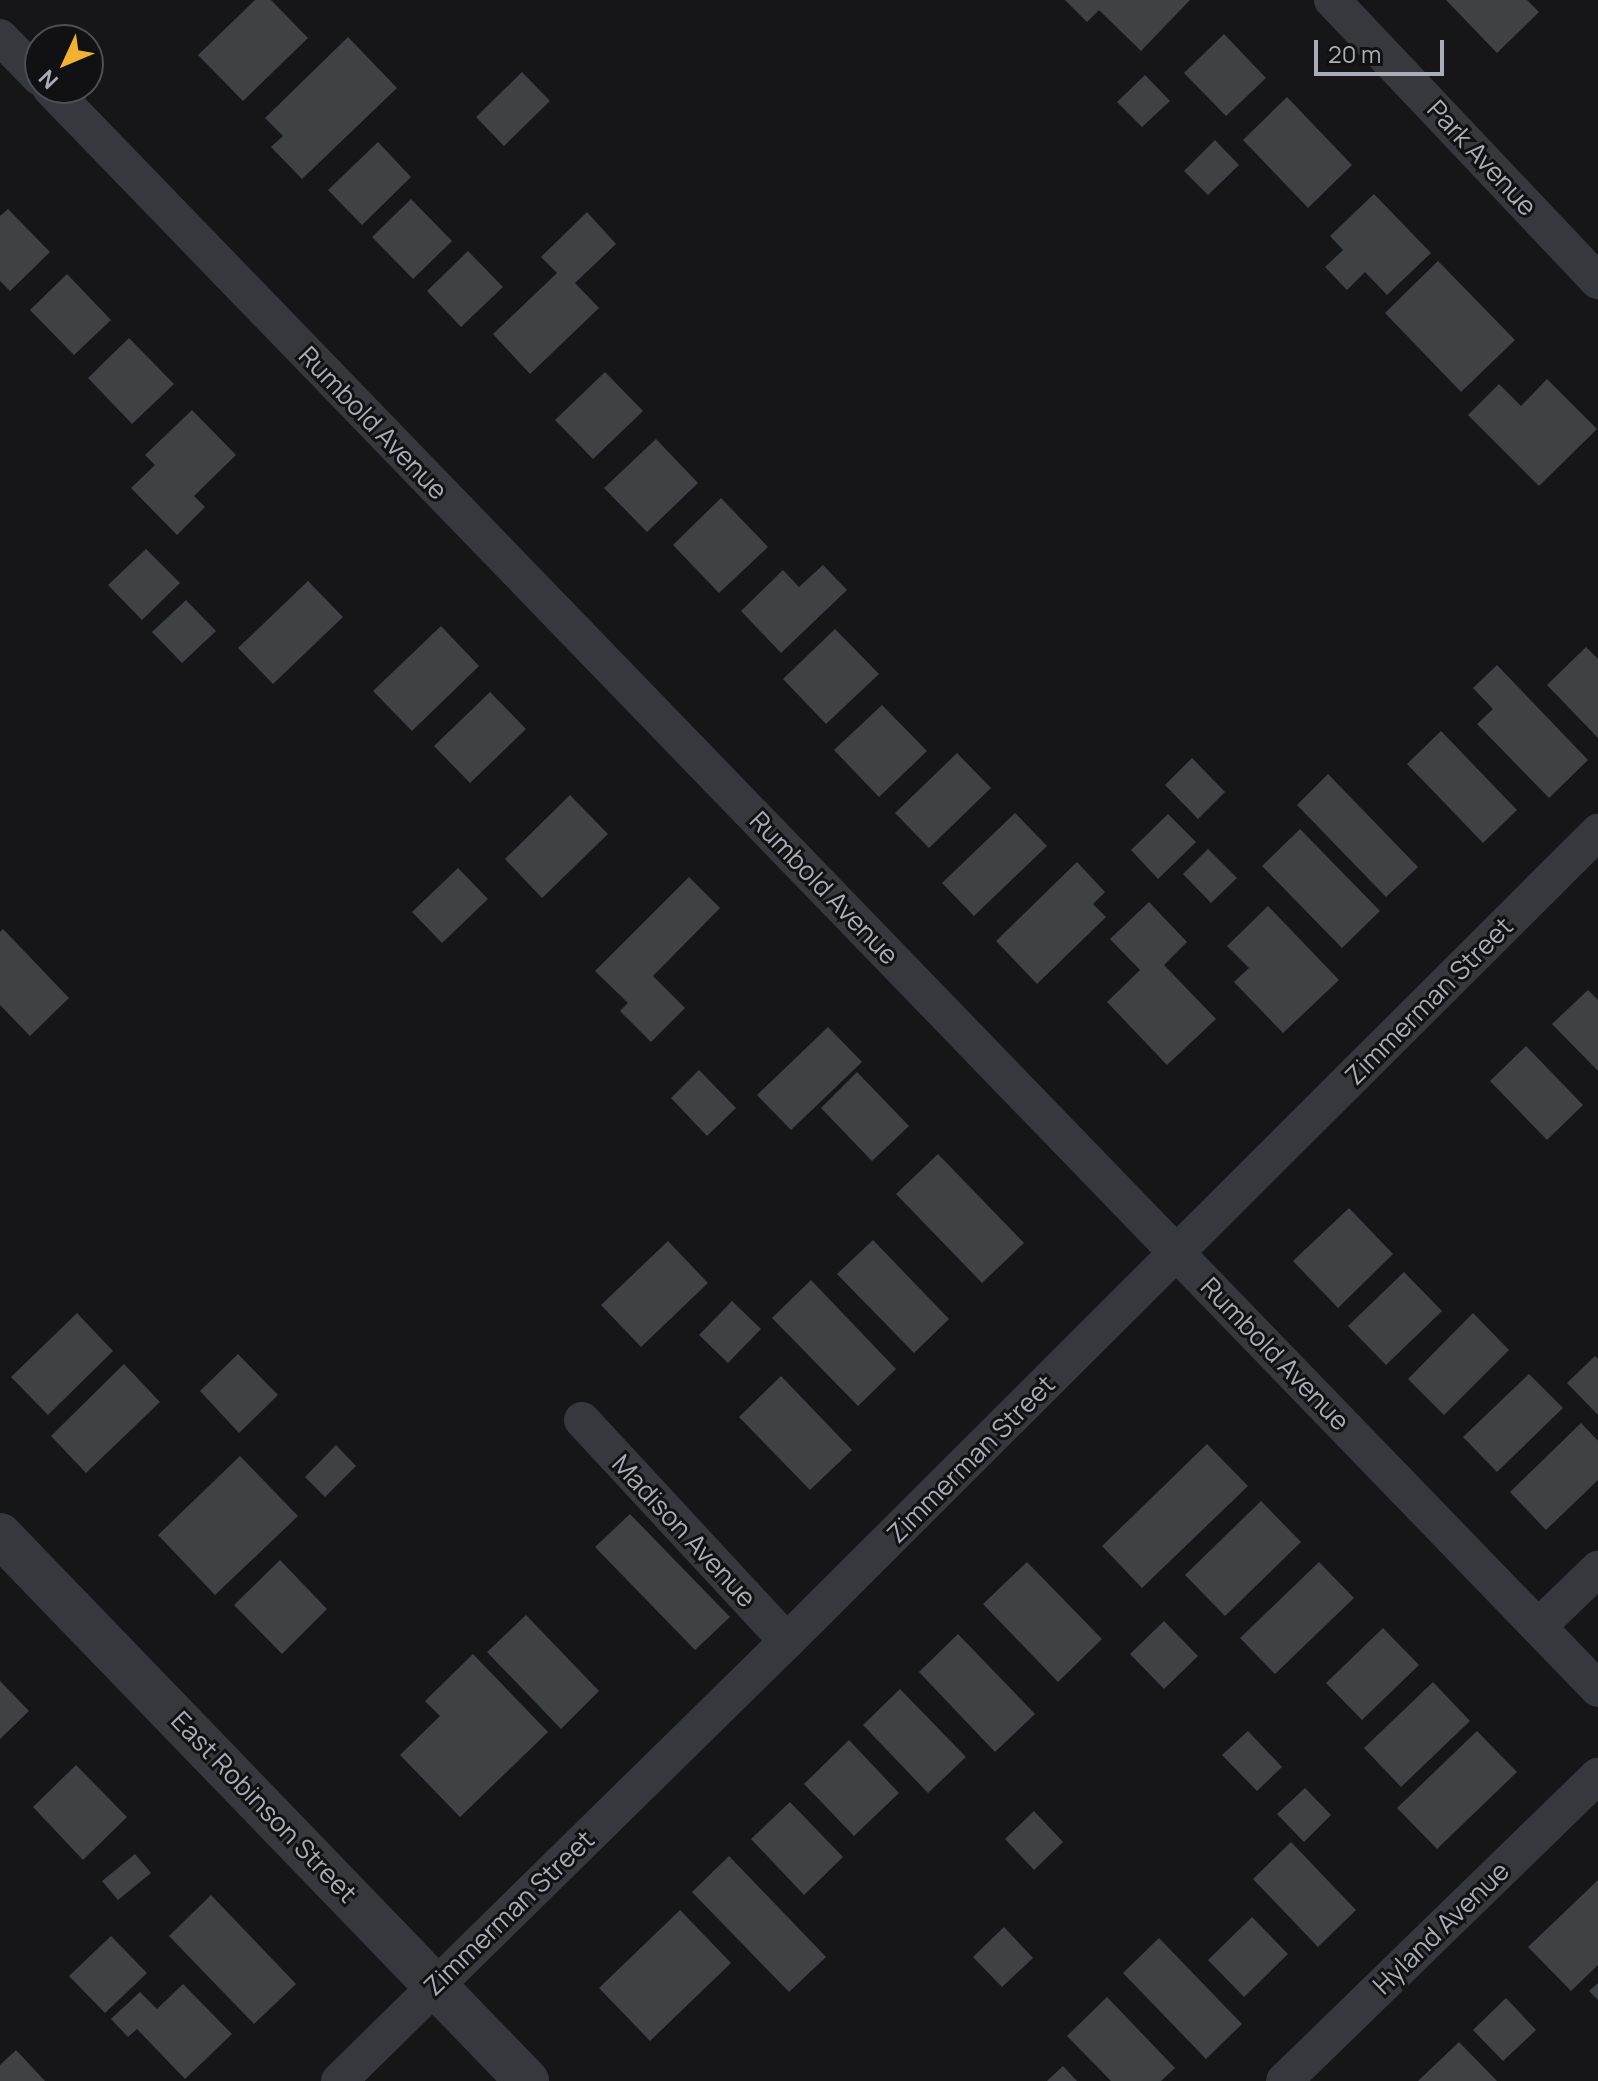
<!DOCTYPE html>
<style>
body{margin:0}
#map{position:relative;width:1598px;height:2081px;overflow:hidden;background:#161618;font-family:Manrope,sans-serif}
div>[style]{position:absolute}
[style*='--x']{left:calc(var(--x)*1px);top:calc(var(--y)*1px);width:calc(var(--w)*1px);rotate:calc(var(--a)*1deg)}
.building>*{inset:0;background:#404145}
.minor>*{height:36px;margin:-18px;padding:0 18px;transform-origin:18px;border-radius:18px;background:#37383d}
.tertiary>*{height:44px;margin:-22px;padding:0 22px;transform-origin:22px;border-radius:22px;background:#37383d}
span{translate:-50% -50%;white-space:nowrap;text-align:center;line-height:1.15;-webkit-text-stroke:6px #111113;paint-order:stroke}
.street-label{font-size:26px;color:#a8adb8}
.north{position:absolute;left:24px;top:24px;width:80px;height:80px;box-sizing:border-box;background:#111113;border:2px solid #4d4f55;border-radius:50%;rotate:226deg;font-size:22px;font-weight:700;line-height:32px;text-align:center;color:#a8adb8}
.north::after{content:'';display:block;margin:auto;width:28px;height:36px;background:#f2b134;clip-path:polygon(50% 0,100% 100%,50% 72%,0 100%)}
.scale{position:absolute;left:1314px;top:40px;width:130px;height:36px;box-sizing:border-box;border:4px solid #a8adb8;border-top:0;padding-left:10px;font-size:24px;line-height:28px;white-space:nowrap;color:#a8adb8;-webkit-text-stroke:6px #111113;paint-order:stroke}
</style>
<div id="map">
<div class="building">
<div style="clip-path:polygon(255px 0,271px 0,308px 38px,243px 101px,198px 55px)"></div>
<div style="clip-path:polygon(1065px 0,1190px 0,1141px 51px,1099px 10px,1087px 22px)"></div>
<div style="clip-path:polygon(1446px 0,1527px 0,1539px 12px,1497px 53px)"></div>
<div style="clip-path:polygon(1224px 34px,1266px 78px,1226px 116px,1184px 73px)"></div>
<div style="clip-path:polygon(348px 37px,397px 88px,302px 179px,271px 147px,283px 136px,265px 118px)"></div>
<div style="clip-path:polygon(522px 72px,550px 101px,504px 146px,476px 117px)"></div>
<div style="clip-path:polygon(1145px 75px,1170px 101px,1142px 127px,1117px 102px)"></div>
<div style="clip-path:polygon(1287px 97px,1352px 165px,1308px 208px,1243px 140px)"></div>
<div style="clip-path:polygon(1215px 140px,1239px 165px,1208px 195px,1184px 171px)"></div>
<div style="clip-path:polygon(378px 142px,411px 177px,362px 225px,328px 190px)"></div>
<div style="clip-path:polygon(1374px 194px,1431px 253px,1387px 295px,1365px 272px,1347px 290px,1325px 267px,1343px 250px,1330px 236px)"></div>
<div style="clip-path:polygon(411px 199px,452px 241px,413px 279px,372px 237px)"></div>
<div style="clip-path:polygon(8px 209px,50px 252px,10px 291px,0 281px,0 216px)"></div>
<div style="clip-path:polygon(587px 212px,616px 244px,575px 283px,599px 308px,530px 374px,493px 334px,557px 273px,541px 257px)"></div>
<div style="clip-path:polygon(468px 251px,503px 287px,461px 327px,427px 291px)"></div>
<div style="clip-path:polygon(1438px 261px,1515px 340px,1461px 392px,1385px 313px)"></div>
<div style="clip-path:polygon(67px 274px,111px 320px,74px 355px,30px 310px)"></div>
<div style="clip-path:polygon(129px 338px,174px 384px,132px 424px,88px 378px)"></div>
<div style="clip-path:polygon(605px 372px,643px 411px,593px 459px,555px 420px)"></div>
<div style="clip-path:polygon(1547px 379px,1597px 429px,1539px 486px,1468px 415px,1499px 384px,1521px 406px)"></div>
<div style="clip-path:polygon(192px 410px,236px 455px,194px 496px,205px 507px,177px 535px,131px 488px,155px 465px,145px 455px)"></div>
<div style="clip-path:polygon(656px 439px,698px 483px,647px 532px,604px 488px)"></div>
<div style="clip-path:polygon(721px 498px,768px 547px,719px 593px,673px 545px)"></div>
<div style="clip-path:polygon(146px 549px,180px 583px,142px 620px,108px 585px)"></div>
<div style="clip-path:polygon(823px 565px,847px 590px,781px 653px,741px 611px,783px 570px,799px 587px)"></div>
<div style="clip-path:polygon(308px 581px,343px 617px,273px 684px,238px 648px)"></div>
<div style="clip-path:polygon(186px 600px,216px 631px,182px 663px,152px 632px)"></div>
<div style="clip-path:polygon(441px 626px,479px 666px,412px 731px,373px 691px)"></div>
<div style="clip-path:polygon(835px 629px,879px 674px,826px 724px,783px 679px)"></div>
<div style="clip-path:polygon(1586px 647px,1598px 659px,1598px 738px,1547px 685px)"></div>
<div style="clip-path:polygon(1497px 665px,1588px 760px,1549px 798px,1477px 724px,1493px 709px,1473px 688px)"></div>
<div style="clip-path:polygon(490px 692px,526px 729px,470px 783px,434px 746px)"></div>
<div style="clip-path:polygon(882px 705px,927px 751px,879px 797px,834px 750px)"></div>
<div style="clip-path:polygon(1441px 731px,1517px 810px,1483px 843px,1407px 764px)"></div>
<div style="clip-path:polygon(957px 753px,991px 788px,929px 848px,895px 813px)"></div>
<div style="clip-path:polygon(1192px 758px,1225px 792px,1198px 819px,1165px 785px)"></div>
<div style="clip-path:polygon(1328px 774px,1418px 867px,1386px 897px,1297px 805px)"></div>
<div style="clip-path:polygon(570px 795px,608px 834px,542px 898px,505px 859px)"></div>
<div style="clip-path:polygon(1015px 813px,1047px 846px,974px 916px,942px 883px)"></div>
<div style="clip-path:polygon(1168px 814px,1196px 842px,1158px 879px,1131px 850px)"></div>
<div style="clip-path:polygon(1300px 829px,1380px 911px,1342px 948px,1262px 866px)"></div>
<div style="clip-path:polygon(1208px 849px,1237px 878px,1211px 903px,1183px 874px)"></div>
<div style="clip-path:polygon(1077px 862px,1105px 892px,1093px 904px,1106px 917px,1037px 984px,996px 941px)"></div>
<div style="clip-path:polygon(458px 868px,488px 899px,442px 943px,412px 912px)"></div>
<div style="clip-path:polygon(689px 877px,720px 908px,653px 976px,685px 1008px,651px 1042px,620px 1011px,628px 1003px,595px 971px)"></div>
<div style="clip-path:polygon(1149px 902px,1187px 942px,1164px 965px,1216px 1019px,1167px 1065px,1107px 1002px,1140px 970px,1110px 939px)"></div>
<div style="clip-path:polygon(1268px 906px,1339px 980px,1283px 1033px,1234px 982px,1249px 968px,1227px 946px)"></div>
<div style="clip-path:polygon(3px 929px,69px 998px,30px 1036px,0 1005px,0 932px)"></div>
<div style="clip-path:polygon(1588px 990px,1598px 1000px,1598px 1071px,1552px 1024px)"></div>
<div style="clip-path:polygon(828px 1027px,862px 1062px,791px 1130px,757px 1095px)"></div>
<div style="clip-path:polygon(1526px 1046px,1583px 1105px,1547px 1140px,1490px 1081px)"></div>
<div style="clip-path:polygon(699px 1070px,736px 1108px,707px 1136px,671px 1098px)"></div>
<div style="clip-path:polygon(857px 1072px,909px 1126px,872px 1161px,821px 1108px)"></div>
<div style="clip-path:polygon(938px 1154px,1024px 1243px,982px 1283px,896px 1194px)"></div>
<div style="clip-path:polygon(1349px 1208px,1393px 1254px,1338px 1308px,1293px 1261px)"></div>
<div style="clip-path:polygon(873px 1240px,949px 1319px,914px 1353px,837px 1274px)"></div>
<div style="clip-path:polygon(668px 1241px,708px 1283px,641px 1347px,601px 1305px)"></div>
<div style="clip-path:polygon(1404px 1272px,1442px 1311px,1386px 1365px,1348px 1326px)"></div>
<div style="clip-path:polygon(811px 1280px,896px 1369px,858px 1406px,772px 1318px)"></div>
<div style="clip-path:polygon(732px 1301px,761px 1329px,728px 1363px,699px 1335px)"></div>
<div style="clip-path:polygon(77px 1313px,113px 1351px,48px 1415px,11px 1377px)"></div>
<div style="clip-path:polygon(1473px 1313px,1509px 1350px,1444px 1415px,1408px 1379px)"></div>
<div style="clip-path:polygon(238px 1354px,278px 1395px,239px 1433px,200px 1391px)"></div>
<div style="clip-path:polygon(1595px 1356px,1598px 1359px,1598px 1415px,1567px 1383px)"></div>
<div style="clip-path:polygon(124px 1364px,160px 1402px,86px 1473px,51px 1436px)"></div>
<div style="clip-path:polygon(1529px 1374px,1563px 1408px,1497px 1472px,1463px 1437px)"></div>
<div style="clip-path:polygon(781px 1376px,852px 1450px,810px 1490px,739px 1417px)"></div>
<div style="clip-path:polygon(1581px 1423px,1598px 1441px,1598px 1480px,1546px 1530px,1510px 1492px)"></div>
<div style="clip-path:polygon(1207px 1444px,1248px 1486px,1142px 1588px,1102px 1546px)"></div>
<div style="clip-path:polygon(336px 1445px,356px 1466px,325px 1497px,305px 1477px)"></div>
<div style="clip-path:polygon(240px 1456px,298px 1516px,215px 1595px,158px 1535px)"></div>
<div style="clip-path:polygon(1261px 1501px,1301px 1542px,1225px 1616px,1185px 1575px)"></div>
<div style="clip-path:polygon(630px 1514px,730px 1617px,695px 1650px,595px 1547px)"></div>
<div style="clip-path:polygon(280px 1560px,327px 1609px,282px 1654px,234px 1605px)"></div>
<div style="clip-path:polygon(1027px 1562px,1102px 1639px,1058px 1682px,983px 1604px)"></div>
<div style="clip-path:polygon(1319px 1562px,1354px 1598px,1275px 1674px,1240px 1638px)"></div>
<div style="clip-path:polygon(526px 1615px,599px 1691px,561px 1729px,487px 1652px)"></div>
<div style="clip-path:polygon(1164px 1621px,1198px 1656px,1164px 1689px,1130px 1654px)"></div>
<div style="clip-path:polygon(1383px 1628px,1419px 1665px,1362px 1720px,1326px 1683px)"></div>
<div style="clip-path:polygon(958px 1634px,1035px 1714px,995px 1752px,919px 1672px)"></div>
<div style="clip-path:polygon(473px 1654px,548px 1732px,460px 1817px,400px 1755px,440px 1716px,425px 1701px)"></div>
<div style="clip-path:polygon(0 1681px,29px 1711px,0 1739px)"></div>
<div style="clip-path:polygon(1433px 1682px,1470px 1721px,1401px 1787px,1364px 1748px)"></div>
<div style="clip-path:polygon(900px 1689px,966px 1757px,928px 1793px,863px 1725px)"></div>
<div style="clip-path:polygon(1248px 1731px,1282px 1767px,1257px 1791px,1222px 1755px)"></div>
<div style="clip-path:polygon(1477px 1731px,1517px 1772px,1437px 1849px,1397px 1808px)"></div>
<div style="clip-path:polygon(849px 1740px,899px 1793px,854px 1836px,804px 1784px)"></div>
<div style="clip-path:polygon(76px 1765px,127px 1817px,83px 1860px,33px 1807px)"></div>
<div style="clip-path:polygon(1305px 1788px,1331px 1815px,1304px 1842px,1277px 1814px)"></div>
<div style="clip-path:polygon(790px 1802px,843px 1857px,804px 1895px,751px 1839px)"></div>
<div style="clip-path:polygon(1034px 1811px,1063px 1842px,1034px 1870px,1005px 1839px)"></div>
<div style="clip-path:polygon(1291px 1842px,1356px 1910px,1318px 1947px,1253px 1879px)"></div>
<div style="clip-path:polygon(135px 1854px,151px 1873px,118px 1900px,102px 1881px)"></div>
<div style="clip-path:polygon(729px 1856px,826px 1957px,789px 1992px,692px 1892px)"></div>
<div style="clip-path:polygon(1598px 1880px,1598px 1965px,1571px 1991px,1528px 1947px)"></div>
<div style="clip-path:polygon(211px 1895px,296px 1984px,254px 2024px,169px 1936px)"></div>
<div style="clip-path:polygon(680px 1910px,731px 1963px,650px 2041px,599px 1988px)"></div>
<div style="clip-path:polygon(1252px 1917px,1288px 1954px,1244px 1997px,1208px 1960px)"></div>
<div style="clip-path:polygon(1004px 1927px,1033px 1958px,1002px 1987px,973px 1957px)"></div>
<div style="clip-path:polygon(111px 1936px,147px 1973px,105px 2013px,69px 1976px)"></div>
<div style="clip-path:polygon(1159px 1938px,1242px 2024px,1206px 2059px,1123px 1973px)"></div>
<div style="clip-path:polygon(1598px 1983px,1598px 2000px,1589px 1991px)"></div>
<div style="clip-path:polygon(183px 1984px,232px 2034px,185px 2079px,137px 2029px,128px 2037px,111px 2019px,140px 1992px,157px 2009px)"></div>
<div style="clip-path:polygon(1107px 1997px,1175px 2068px,1161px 2081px,1111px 2081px,1067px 2036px)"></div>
<div style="clip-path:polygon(1506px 1998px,1536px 2030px,1503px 2061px,1473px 2030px)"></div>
<div style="clip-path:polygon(1459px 2042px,1497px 2081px,1418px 2081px)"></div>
<div style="clip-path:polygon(16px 2050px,45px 2081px,0 2081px,0 2065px)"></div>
<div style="clip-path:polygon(1063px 2066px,1077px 2081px,1047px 2081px)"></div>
</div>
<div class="minor">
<div style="--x:1332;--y:0;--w:387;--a:46.6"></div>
<div style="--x:0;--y:37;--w:57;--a:45.7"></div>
<div style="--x:50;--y:88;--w:2227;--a:45.96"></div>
<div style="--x:582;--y:1420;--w:301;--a:47.2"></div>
<div style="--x:1540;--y:1625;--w:81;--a:-44"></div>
<div style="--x:339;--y:2081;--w:628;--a:-44.48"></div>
<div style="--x:787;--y:1641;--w:1146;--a:-44.93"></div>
<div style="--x:1284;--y:2081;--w:438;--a:-44.2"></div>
</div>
<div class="tertiary">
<div style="--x:0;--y:1535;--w:759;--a:46.01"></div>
</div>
<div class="street-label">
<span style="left:1482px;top:158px;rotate:47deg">Park Avenue</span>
<span style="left:373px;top:423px;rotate:46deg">Rumbold Avenue</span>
<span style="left:824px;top:888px;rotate:46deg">Rumbold Avenue</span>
<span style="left:1429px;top:1001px;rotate:-45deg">Zimmerman Street</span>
<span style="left:1275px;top:1354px;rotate:46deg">Rumbold Avenue</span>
<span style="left:971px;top:1459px;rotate:-45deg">Zimmerman Street</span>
<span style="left:684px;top:1531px;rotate:47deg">Madison Avenue</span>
<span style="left:264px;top:1807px;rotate:46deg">East Robinson Street</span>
<span style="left:509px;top:1913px;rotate:-44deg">Zimmerman Street</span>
<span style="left:1441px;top:1928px;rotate:-44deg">Hyland Avenue</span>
</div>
<div class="north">N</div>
<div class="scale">20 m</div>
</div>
